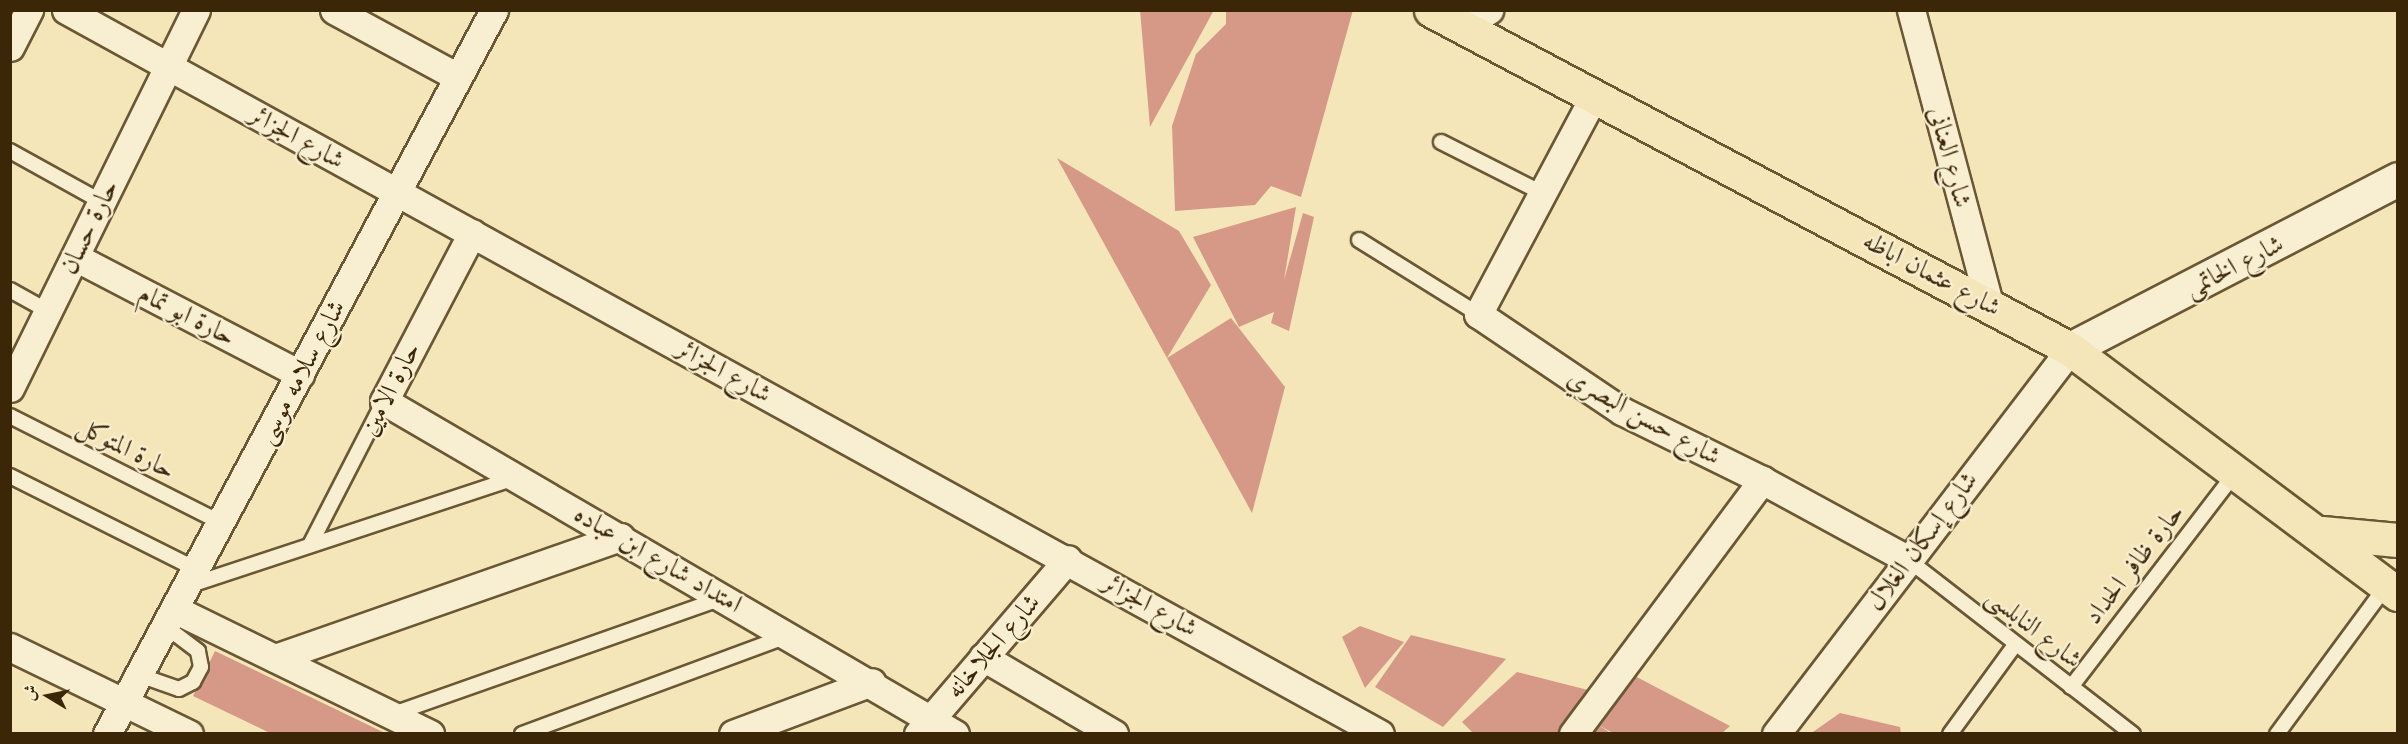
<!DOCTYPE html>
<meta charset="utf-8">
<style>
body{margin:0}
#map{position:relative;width:2408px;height:744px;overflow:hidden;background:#f5e6b9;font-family:Cardo,Amiri,serif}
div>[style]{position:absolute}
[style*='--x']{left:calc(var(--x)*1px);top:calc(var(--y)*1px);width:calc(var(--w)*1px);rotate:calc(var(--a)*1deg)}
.building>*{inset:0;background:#d69987}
.roads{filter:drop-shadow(2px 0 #6a5734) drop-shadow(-2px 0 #6a5734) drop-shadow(0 2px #6a5734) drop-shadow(0 -2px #6a5734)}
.lane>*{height:14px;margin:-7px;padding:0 7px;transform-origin:7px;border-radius:7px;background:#f8efd2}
.street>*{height:27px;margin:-13.5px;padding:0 13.5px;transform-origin:13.5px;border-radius:13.5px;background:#f8efd2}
.secondary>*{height:33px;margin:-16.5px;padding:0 16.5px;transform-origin:16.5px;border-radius:16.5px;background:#f8efd2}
.primary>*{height:33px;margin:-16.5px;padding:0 16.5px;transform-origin:16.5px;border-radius:16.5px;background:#f5e6b9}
span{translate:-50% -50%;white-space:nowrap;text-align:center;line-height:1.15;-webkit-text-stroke:4.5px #f8efd2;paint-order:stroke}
.street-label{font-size:26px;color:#3b2708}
.frame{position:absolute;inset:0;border:12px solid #3b2708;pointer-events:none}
.north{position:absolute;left:18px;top:666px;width:60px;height:60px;-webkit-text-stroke:4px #f8efd2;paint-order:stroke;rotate:280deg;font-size:16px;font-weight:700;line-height:24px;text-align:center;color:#3b2708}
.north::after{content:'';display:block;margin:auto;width:21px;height:27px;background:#3b2708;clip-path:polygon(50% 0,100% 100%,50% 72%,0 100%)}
</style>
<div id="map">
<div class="building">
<div style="clip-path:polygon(1140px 10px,1214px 10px,1150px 127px)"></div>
<div style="clip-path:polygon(1226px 10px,1353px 10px,1301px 197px,1271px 186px,1255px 205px,1175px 211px,1172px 126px,1196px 54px,1226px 24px)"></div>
<div style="clip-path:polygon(1057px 158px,1179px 231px,1211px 285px,1167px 358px)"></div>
<div style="clip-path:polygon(1296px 207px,1284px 280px,1303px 213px,1314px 217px,1289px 331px,1271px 323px,1274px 312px,1239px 327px,1193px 237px)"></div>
<div style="clip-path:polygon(1231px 318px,1285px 387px,1252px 513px,1167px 358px)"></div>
<div style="clip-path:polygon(1360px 626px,1404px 642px,1365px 688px,1342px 637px)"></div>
<div style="clip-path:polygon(1411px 635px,1506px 659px,1443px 727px,1375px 687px)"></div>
<div style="clip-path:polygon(215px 651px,387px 734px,272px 734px,193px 696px)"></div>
<div style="clip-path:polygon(1517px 672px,1588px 690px,1557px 734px,1474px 734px,1462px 722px)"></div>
<div style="clip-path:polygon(1633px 675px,1730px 726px,1721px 734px,1615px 734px,1600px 726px)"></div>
<div style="clip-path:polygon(1840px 713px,1900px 727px,1901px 734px,1810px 734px)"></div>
<div style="clip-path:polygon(1600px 726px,1612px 734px,1591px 734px)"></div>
</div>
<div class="roads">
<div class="lane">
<div style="--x:1441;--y:142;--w:113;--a:26.8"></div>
<div style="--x:10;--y:151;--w:105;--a:29"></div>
<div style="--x:1359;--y:240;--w:140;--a:31.9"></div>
<div style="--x:10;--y:290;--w:43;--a:28.9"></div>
<div style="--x:10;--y:416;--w:235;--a:26.8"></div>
<div style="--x:10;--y:476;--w:208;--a:26.6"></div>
<div style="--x:310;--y:545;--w:162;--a:-62.8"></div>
<div style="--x:1907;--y:559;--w:286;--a:37.8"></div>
<div style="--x:188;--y:586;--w:344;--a:-18.3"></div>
<div style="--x:139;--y:675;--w:42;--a:19.3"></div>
<div style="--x:179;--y:689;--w:16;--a:-27"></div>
<div style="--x:193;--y:682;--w:17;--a:-62"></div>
<div style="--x:201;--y:667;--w:16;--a:-101"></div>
<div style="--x:198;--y:651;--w:41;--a:-142.9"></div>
<div style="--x:2071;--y:687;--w:271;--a:-52.5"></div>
<div style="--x:393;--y:714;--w:350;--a:-19.4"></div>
<div style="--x:522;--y:734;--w:283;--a:-20.3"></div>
<div style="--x:1950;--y:734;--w:110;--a:-53.9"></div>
<div style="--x:2277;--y:734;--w:184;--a:-53.6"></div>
</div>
<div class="street">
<div style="--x:66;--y:10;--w:1500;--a:28.85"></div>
<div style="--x:334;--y:10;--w:141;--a:28.4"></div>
<div style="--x:1911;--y:10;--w:303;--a:75.1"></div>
<div style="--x:1461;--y:27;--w:33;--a:-31"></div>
<div style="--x:10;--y:47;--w:42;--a:-62.8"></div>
<div style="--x:1593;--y:98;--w:245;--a:118"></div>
<div style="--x:1478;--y:314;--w:174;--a:34"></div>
<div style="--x:1622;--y:411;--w:156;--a:26.2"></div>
<div style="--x:1762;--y:480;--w:165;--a:28.6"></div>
<div style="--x:472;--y:233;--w:190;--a:117.6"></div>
<div style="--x:384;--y:401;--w:661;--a:30.25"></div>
<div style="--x:75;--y:257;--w:254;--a:27.5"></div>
<div style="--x:10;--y:388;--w:421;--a:-63.8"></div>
<div style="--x:174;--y:609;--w:285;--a:26"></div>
<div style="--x:10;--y:647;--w:199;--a:25.9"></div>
<div style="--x:983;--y:657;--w:152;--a:30.4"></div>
<div style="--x:275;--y:658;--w:366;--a:-19.3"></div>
<div style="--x:107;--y:734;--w:821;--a:-61.87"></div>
<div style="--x:733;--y:734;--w:148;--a:-20.5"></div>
<div style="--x:918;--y:734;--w:230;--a:-49.4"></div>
<div style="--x:1573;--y:734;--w:317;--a:-53.3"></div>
<div style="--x:1776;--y:734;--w:484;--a:-52.6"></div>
</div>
<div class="secondary">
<div style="--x:2070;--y:349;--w:369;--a:-27.4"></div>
</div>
<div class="primary">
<div style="--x:1431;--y:10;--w:723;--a:27.95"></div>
<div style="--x:2070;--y:349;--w:409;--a:36.8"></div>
<div style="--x:2322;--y:533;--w:76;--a:5.3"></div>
</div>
</div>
<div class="street-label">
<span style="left:297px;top:137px;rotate:29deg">شارع الجزائر</span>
<span style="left:1950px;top:157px;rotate:75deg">شارع العنانى</span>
<span style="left:89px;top:227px;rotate:-64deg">حارة حسان</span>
<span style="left:2234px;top:266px;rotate:-27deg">شارع الخاتمى</span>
<span style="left:1932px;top:274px;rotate:28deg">شارع عثمان اباظه</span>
<span style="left:187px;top:315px;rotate:27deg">حارة ابو تمام</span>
<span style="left:724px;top:371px;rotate:29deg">شارع الجزائر</span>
<span style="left:301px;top:372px;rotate:-62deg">شارع سلامه موسى</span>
<span style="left:390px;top:389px;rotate:-63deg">حارة الامين</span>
<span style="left:1644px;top:417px;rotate:29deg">شارع حسن البصري</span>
<span style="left:126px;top:448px;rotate:27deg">حارة المتوكل</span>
<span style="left:1922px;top:541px;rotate:-53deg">شارع إسكان الغلال</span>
<span style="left:658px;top:559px;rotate:30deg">امتداد شارع ابن عباده</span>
<span style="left:2134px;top:564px;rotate:-52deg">حارة ظافر الحداد</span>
<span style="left:1150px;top:605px;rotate:29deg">شارع الجزائر</span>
<span style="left:2034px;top:628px;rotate:38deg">شارع النابلسى</span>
<span style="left:993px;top:646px;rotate:-49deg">شارع الجلاخانه</span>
</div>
<div class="frame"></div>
<div class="north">ش</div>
</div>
